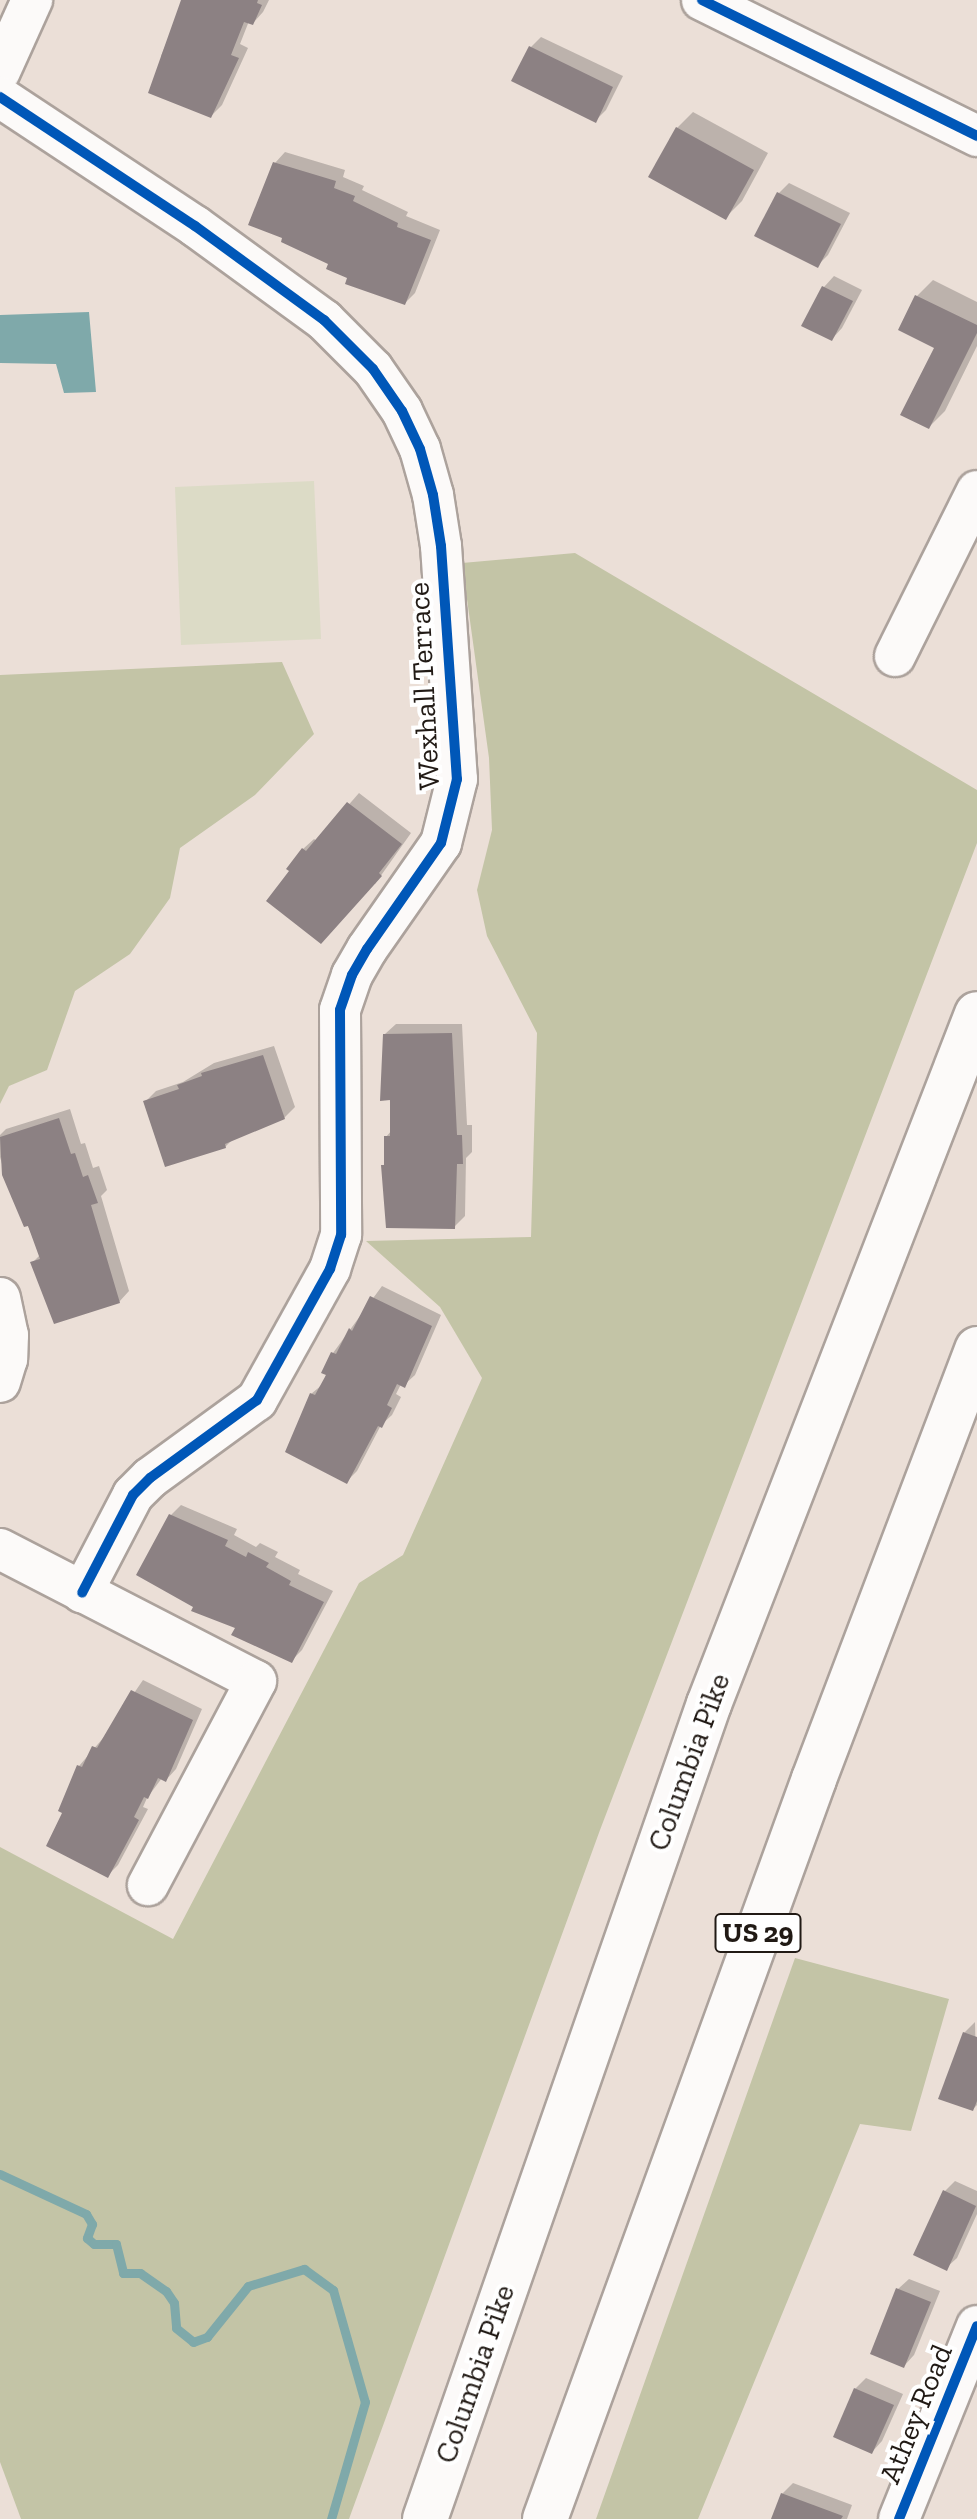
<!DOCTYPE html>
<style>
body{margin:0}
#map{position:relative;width:977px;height:2519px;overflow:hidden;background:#ebdfd7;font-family:"Zilla Slab",serif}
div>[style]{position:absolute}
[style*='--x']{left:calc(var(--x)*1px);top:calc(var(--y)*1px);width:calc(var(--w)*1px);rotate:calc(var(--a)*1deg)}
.green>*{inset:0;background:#dcdbc6}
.forest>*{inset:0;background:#c3c4a6}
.water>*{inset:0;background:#7fa9aa}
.shadow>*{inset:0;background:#0003}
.stream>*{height:9px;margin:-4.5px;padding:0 4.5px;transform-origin:4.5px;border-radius:4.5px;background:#7fa9aa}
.building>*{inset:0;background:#8c8183}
.roads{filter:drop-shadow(2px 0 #aca29c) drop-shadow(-2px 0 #aca29c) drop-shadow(0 2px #aca29c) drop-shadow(0 -2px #aca29c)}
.minor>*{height:40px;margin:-20px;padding:0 20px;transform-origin:20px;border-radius:20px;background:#fcfaf9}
.highway>*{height:44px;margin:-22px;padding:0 22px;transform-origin:22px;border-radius:22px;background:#fcfaf9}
.cycleway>*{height:10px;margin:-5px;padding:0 5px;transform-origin:5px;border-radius:5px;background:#0057b8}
span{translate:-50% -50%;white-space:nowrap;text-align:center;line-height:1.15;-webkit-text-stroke:8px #fff;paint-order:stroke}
.shield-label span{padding:2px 6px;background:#fff;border:2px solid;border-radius:6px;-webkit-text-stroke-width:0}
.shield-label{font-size:28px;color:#211a15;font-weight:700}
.street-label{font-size:30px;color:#211a15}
</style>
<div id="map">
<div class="green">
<div style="clip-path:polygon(314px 481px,321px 639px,181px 645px,175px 487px)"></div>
</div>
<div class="forest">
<div style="clip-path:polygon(575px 553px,977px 790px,977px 843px,600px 1830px,349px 2519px,21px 2519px,0 2462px,0 1847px,173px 1939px,359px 1583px,403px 1555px,482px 1378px,440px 1307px,366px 1241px,531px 1237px,537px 1033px,487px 936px,477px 890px,492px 830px,489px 758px,462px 563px)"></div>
<div style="clip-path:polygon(282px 662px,314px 734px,255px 795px,180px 848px,170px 898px,130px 954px,75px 991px,47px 1070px,9px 1086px,0 1104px,0 675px)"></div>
<div style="clip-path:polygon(795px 1958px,949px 1999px,911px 2131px,860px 2124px,698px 2519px,596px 2519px)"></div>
</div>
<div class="water">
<div style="clip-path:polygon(89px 312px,96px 392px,64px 393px,56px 364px,0 363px,0 315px)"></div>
</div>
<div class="shadow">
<div style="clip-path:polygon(184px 0,269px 0,263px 12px,253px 23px,249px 21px,240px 44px,248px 48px,222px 105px,211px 116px,161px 56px)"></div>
<div style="clip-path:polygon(541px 37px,623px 76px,606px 110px,596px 120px,531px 47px)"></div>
<div style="clip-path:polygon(693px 112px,768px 153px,742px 201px,726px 217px,677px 128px)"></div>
<div style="clip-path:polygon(285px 152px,345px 170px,343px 177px,364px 186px,362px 190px,408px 212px,406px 216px,440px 230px,415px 293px,405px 303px,330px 263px,275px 163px)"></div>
<div style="clip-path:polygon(789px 183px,850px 213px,828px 255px,818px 265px,779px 193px)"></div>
<div style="clip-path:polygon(834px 276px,862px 290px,842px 328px,832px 339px,804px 325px,824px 287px)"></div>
<div style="clip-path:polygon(933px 280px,977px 302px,977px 346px,945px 411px,929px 427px,937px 347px,917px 296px)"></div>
<div style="clip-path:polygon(359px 793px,411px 833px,375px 884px,292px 871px,303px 849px,314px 839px,317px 841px)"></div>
<div style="clip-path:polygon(396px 1024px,462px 1024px,467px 1125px,472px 1125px,472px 1152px,466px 1158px,465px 1216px,454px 1227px,383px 1166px,386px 1162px,386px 1137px,392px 1130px,385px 1034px)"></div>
<div style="clip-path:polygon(274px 1046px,295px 1107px,284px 1118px,234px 1138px,225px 1147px,145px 1102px,156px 1091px,183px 1082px,214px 1063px)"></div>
<div style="clip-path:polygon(70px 1109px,81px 1144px,85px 1143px,93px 1168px,99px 1166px,107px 1190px,101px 1196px,129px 1291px,119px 1302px,33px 1262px,40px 1255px,16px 1197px,12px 1198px,0 1157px,0 1135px,6px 1129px)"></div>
<div style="clip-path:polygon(382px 1286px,441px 1315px,415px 1375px,404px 1385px,401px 1384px,396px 1394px,401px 1397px,392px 1415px,381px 1425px,357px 1471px,347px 1481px,311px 1394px,323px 1384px,333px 1353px)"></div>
<div style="clip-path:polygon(181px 1505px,237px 1529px,234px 1535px,256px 1547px,260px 1543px,278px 1552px,275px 1557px,300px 1570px,298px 1574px,333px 1591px,302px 1650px,292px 1660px,238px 1627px,171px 1515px)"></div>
<div style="clip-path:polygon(143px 1680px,202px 1709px,176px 1769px,166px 1780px,162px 1778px,147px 1798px,143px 1807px,148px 1809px,118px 1865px,108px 1875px,61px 1810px,79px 1766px,104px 1737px)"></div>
<div style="clip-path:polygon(975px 2022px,977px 2105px,973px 2109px,964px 2033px)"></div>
<div style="clip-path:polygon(955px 2181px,977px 2191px,977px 2214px,957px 2258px,946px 2268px,944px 2192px)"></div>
<div style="clip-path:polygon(909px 2279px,940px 2291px,914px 2355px,904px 2366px,898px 2289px)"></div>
<div style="clip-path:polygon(866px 2378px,903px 2394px,882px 2441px,872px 2452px,855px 2389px)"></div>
<div style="clip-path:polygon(793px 2483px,852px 2505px,847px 2519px,773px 2519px,782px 2494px)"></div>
</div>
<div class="stream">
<div style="--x:0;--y:2174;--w:95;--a:24.9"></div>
<div style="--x:86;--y:2214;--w:12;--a:59"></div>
<div style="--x:92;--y:2224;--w:15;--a:110"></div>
<div style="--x:87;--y:2238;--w:9;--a:41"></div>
<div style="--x:94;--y:2244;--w:22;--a:0"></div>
<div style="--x:116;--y:2244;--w:30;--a:76"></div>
<div style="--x:123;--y:2273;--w:17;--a:0"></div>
<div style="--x:140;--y:2273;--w:32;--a:35"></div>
<div style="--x:166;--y:2291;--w:14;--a:56"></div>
<div style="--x:174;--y:2303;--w:25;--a:85"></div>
<div style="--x:176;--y:2328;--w:22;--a:39"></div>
<div style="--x:193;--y:2342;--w:15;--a:-20"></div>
<div style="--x:207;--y:2337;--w:65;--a:-51.2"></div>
<div style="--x:248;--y:2286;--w:59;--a:-16.9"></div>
<div style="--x:304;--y:2269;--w:36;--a:36"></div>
<div style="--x:333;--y:2290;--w:116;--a:74.1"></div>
<div style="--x:365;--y:2402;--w:122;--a:106.2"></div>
</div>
<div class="building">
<div style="clip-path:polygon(181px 0,258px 0,257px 3px,262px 5px,253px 25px,244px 22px,231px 55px,239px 58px,211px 118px,148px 93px)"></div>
<div style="clip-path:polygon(529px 46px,613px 87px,596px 123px,511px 81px)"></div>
<div style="clip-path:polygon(676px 127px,754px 170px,726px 220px,648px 177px)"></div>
<div style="clip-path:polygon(273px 162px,336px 181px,334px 188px,355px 196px,353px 201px,398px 223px,397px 227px,431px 240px,405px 305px,345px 284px,347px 278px,326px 269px,328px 264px,281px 242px,282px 238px,248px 225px)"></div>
<div style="clip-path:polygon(777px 192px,841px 224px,818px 268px,754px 236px)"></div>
<div style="clip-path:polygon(822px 286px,853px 301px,832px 341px,801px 326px)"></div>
<div style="clip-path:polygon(915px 295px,977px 325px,977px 333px,929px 429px,900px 415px,934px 348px,898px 330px)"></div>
<div style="clip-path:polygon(347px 802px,402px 844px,379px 873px,382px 876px,321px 944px,266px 901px,289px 871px,286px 869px,302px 848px,306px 851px)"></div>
<div style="clip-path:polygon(452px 1033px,457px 1135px,462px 1135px,463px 1164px,457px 1164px,455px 1229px,386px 1228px,381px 1165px,384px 1165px,384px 1136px,390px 1136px,390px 1100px,380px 1101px,383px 1034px)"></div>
<div style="clip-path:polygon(263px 1055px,285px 1119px,225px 1144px,226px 1148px,165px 1167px,143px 1101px,179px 1089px,177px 1085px,202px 1076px,201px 1073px)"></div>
<div style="clip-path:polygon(59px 1118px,71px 1154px,75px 1153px,83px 1177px,88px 1175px,98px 1203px,91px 1205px,120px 1303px,54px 1324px,30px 1262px,40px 1259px,28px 1226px,24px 1227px,2px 1175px,0 1137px)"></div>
<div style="clip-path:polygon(370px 1296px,432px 1326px,405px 1388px,397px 1384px,387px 1405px,392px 1408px,382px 1428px,378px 1426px,347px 1484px,285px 1452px,310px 1393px,315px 1395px,326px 1375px,321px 1373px,331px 1352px,336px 1354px,349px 1328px,352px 1331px)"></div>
<div style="clip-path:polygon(169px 1514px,228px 1540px,225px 1546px,246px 1557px,248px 1552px,269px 1563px,266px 1567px,291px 1581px,289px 1585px,324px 1602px,292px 1663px,231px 1635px,235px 1628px,191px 1611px,193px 1607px,136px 1575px)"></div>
<div style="clip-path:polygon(131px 1690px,193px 1720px,166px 1782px,158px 1778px,148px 1799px,144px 1797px,134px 1817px,139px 1820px,108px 1878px,46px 1846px,62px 1813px,58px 1811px,77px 1765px,82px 1767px,92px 1746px,97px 1748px)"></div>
<div style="clip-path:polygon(963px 2032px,977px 2037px,977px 2101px,973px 2111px,938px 2099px)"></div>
<div style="clip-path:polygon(943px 2190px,976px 2206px,947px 2271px,913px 2255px)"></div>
<div style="clip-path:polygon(896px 2288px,931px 2302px,904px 2368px,870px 2354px)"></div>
<div style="clip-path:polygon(854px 2388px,894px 2405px,872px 2454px,833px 2437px)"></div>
<div style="clip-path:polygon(781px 2493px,843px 2516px,841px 2519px,771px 2519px)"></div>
</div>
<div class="roads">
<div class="minor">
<div style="--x:702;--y:0;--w:307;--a:26.3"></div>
<div style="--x:0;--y:71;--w:78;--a:-65.7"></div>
<div style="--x:0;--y:97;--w:234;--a:33.5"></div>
<div style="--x:195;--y:226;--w:160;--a:36.1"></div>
<div style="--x:324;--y:320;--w:69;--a:45"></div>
<div style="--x:373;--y:369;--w:51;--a:55.4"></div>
<div style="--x:402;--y:411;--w:42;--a:64.7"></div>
<div style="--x:420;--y:449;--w:48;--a:74.2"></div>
<div style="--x:433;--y:495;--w:52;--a:81.1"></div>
<div style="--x:441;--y:546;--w:234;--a:86.1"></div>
<div style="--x:457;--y:779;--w:66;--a:104"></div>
<div style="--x:441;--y:843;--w:129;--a:124.9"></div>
<div style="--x:367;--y:949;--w:30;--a:120"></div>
<div style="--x:352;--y:975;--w:37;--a:109"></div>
<div style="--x:340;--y:1010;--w:225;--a:89.7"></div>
<div style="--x:341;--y:1235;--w:36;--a:108"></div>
<div style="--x:330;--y:1269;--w:150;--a:119.1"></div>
<div style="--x:257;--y:1400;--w:132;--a:143.9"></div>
<div style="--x:150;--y:1478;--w:24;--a:135"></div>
<div style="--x:133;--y:1495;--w:110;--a:117.5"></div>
<div style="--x:895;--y:656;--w:184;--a:-63.6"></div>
<div style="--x:0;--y:1298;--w:38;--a:78"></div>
<div style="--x:8;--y:1335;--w:24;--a:92"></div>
<div style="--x:7;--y:1359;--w:24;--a:107"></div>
<div style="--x:0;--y:1549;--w:288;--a:27.3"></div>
<div style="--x:256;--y:1681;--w:231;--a:117.9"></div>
<div style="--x:899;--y:2519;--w:208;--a:-68"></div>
</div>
<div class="highway">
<div style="--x:425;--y:2519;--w:863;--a:-70.79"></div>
<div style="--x:709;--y:1704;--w:740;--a:-68.77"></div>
<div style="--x:545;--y:2519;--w:787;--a:-70.02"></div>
<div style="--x:814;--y:1779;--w:460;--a:-69.2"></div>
</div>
</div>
<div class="cycleway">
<div style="--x:702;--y:0;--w:307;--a:26.3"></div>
<div style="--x:0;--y:97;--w:234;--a:33.5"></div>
<div style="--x:195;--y:226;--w:160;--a:36.1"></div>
<div style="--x:324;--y:320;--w:69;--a:45"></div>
<div style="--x:373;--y:369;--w:51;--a:55.4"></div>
<div style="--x:402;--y:411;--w:42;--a:64.7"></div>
<div style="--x:420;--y:449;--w:48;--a:74.2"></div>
<div style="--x:433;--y:495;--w:52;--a:81.1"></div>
<div style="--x:441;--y:546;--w:234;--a:86.1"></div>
<div style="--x:457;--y:779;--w:66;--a:104"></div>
<div style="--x:441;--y:843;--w:129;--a:124.9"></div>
<div style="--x:367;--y:949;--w:30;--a:120"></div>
<div style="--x:352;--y:975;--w:37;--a:109"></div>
<div style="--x:340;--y:1010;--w:225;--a:89.7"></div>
<div style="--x:341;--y:1235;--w:36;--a:108"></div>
<div style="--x:330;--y:1269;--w:150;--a:119.1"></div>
<div style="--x:257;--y:1400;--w:132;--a:143.9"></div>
<div style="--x:150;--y:1478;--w:24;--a:135"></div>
<div style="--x:133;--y:1495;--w:110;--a:117.5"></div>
<div style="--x:899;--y:2519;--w:208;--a:-68"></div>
</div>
<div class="shield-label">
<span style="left:758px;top:1933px">US 29</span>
</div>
<div class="street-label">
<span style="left:424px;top:686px;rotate:-93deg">Wexhall Terrace</span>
<span style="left:689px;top:1762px;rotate:-70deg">Columbia Pike</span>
<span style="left:475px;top:2374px;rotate:-71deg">Columbia Pike</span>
<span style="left:916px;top:2414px;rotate:-68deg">Athey Road</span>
</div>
</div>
